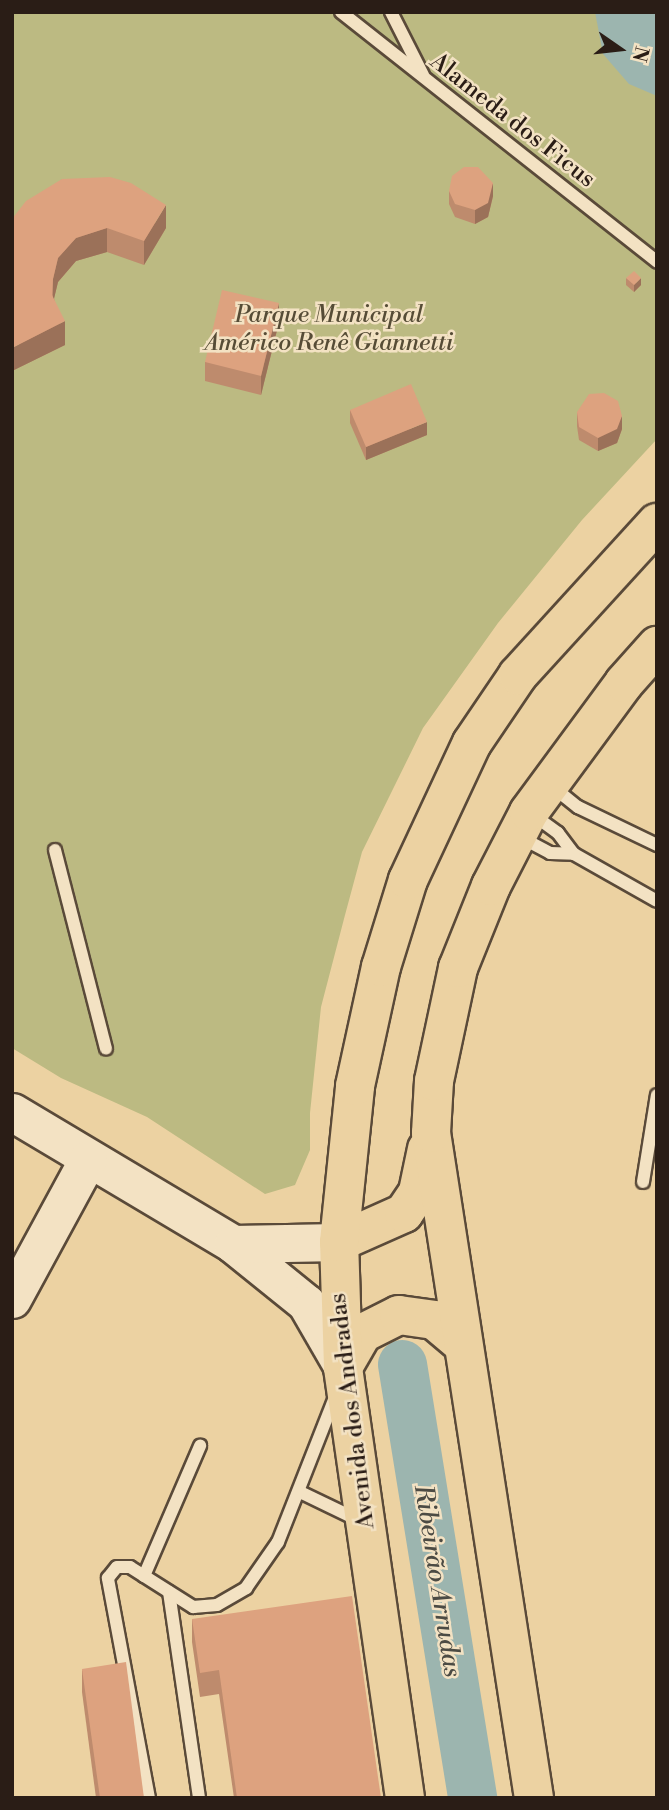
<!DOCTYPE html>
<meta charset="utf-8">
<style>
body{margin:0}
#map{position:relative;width:669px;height:1810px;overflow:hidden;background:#ecd2a2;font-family:"Libre Bodoni",serif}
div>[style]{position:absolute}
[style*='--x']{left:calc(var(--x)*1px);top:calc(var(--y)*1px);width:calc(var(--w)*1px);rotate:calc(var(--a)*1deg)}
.green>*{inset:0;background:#bcba82}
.water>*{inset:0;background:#9cb5af}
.river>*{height:49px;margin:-24.5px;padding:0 24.5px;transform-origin:24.5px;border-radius:24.5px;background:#9cb5af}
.roads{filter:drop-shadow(2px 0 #5a4a39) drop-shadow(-2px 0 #5a4a39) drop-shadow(0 2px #5a4a39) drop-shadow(0 -2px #5a4a39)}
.lane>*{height:12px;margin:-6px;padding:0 6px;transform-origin:6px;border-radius:6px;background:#f3e2c3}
.secondary>*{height:37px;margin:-18.5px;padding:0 18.5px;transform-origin:18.5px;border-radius:18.5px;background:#f3e2c3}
.primary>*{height:38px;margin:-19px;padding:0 19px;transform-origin:19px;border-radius:19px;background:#ecd2a2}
.wall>*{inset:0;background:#be8b6d}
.shaded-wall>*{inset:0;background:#9b7159}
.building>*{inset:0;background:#dda27f}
span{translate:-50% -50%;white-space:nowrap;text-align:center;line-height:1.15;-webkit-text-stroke:5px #f3e2c3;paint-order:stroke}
.street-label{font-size:24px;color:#2a1d16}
.park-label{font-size:24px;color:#564c36;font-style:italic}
.water-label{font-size:26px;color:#4c4b44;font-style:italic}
.frame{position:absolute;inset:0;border:14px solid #2a1d16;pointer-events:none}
.north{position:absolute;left:585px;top:14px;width:70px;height:70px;-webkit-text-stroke:5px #f3e2c3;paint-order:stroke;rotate:104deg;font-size:19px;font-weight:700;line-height:28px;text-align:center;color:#2a1d16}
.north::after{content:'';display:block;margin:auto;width:24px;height:32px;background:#2a1d16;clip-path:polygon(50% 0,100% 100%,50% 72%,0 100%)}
</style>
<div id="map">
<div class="green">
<div style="clip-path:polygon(12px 12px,657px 12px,657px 439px,582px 520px,498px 623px,423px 728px,362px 852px,345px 915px,321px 1007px,310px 1113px,310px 1150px,295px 1185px,265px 1194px,147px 1117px,61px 1078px,12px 1048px)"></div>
</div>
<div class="water">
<div style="clip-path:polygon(595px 12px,657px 12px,657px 96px,629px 84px,603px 54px)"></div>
</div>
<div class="river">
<div style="--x:402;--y:1364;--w:440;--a:80.8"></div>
</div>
<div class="roads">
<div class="lane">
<div style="--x:341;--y:12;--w:403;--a:38.3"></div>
<div style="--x:391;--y:12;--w:71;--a:63.1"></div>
<div style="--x:553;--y:787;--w:32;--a:39"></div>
<div style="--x:578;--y:807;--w:88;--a:25.7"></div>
<div style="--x:532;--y:814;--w:32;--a:36"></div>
<div style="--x:558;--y:833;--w:26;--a:53"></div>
<div style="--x:574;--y:854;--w:95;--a:29.5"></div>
<div style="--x:522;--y:838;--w:32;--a:28"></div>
<div style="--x:550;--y:853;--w:24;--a:2"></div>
<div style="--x:55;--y:850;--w:205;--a:75.6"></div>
<div style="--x:643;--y:1182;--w:88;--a:-80.9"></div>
<div style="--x:300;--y:1492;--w:62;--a:25.7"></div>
<div style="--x:144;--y:1576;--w:142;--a:-66.7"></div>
<div style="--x:169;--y:1592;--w:208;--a:81.7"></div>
<div style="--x:149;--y:1798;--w:224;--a:-100.6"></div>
<div style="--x:108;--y:1578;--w:14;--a:-51"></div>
<div style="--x:117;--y:1567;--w:13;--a:0"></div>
<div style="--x:130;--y:1567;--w:75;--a:32.4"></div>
<div style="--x:193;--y:1607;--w:24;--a:-5"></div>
<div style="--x:217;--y:1605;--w:34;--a:-30"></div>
<div style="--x:246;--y:1588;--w:56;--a:-55.2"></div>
<div style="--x:278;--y:1542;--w:158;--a:-68.5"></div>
</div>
<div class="secondary">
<div style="--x:12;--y:1112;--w:257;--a:30.8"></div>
<div style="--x:233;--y:1244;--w:94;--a:38.9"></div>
<div style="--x:306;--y:1303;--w:74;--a:60"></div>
<div style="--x:233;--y:1244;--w:106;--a:-1.1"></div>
<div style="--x:12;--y:1299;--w:159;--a:-61.5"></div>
</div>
<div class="primary">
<div style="--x:339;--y:1242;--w:71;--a:-24"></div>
<div style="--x:404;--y:1213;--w:25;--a:-56"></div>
<div style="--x:418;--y:1192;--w:44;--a:-78.2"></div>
<div style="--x:343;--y:1367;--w:39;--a:-60"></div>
<div style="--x:363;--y:1333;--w:40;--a:-26.6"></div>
<div style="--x:399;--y:1315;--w:35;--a:8"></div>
<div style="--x:434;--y:1320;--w:38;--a:40"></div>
<div style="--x:405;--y:1798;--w:435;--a:-98.2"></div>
<div style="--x:343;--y:1367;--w:125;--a:-91.8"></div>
<div style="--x:339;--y:1242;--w:157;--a:-84.1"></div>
<div style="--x:355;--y:1086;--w:122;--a:-77.7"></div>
<div style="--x:381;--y:967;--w:91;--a:-72.8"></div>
<div style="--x:408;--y:880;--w:151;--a:-65"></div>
<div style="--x:472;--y:743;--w:82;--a:-55.9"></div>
<div style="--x:518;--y:675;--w:206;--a:-47.6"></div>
<div style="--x:534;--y:1798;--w:673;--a:-98.8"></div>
<div style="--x:431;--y:1133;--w:52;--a:-86.7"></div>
<div style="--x:434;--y:1081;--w:116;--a:-78"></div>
<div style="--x:458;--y:968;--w:88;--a:-68.1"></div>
<div style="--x:491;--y:886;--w:83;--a:-62.8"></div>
<div style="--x:529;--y:812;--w:160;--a:-53.6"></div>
<div style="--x:624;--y:683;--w:50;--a:-48.3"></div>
</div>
</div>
<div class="wall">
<div style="clip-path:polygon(62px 179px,166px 228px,144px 265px,107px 252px,76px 261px,58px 282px,54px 298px,65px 345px,12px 371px)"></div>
<div style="clip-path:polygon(449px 191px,493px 196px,488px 217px,475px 224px,455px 217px,449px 204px)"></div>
<div style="clip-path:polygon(626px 278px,641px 285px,634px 292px,626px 285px)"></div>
<div style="clip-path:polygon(279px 322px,261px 395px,205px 381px,205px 362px)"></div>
<div style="clip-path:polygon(350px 410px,427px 435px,366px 460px,350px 423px)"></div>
<div style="clip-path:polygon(577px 412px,622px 429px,617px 443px,598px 451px,579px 440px,577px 426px)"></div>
<div style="clip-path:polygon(192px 1619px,381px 1798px,234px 1798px,219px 1694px,200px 1697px,192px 1642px)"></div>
<div style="clip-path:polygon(82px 1669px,144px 1798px,96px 1798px,82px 1692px)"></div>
</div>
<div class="shaded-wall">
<div style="clip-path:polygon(493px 183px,493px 196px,488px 217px,475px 224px,475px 210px)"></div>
<div style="clip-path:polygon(166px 205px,166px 228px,144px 265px,144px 241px)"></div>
<div style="clip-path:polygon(107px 228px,107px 252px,76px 261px,58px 282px,53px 303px,53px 279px,58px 258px,76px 238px)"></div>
<div style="clip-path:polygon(641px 278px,641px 285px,634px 292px,634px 285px)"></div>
<div style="clip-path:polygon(279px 303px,279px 322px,261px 395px,261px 376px)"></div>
<div style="clip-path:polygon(65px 321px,65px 345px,12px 371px,12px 348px)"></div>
<div style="clip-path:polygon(622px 416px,622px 429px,617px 443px,598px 451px,598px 438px)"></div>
<div style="clip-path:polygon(427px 422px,427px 435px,366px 460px,366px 447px)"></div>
</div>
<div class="building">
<div style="clip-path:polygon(464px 167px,478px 167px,493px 183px,488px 203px,475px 210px,455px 204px,449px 191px,452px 176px)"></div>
<div style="clip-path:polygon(110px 177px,131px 183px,166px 205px,144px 241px,107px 228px,76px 238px,58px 258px,53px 279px,52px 295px,65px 321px,12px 348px,12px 219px,26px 201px,62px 179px)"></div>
<div style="clip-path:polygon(634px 271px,641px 278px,634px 285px,626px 278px)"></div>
<div style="clip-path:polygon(222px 290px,279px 303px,261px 376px,205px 362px)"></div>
<div style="clip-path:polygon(411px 384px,427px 422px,366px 447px,350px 410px)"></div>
<div style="clip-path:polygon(604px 393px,618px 401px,622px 416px,617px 429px,598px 438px,579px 427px,577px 412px,589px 394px)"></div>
<div style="clip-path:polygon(352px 1596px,381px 1798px,237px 1798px,219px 1670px,200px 1673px,192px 1619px)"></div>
<div style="clip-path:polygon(126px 1662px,144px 1798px,100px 1798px,82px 1669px)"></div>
</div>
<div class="street-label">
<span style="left:512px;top:121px;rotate:38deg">Alameda dos Ficus</span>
<span style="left:353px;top:1411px;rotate:-97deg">Avenida dos Andradas</span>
</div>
<div class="park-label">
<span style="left:329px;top:330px">Parque Municipal<br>Américo Renê Giannetti</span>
</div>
<div class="water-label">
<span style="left:437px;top:1581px;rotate:81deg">Ribeirão Arrudas</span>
</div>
<div class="frame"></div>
<div class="north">N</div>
</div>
